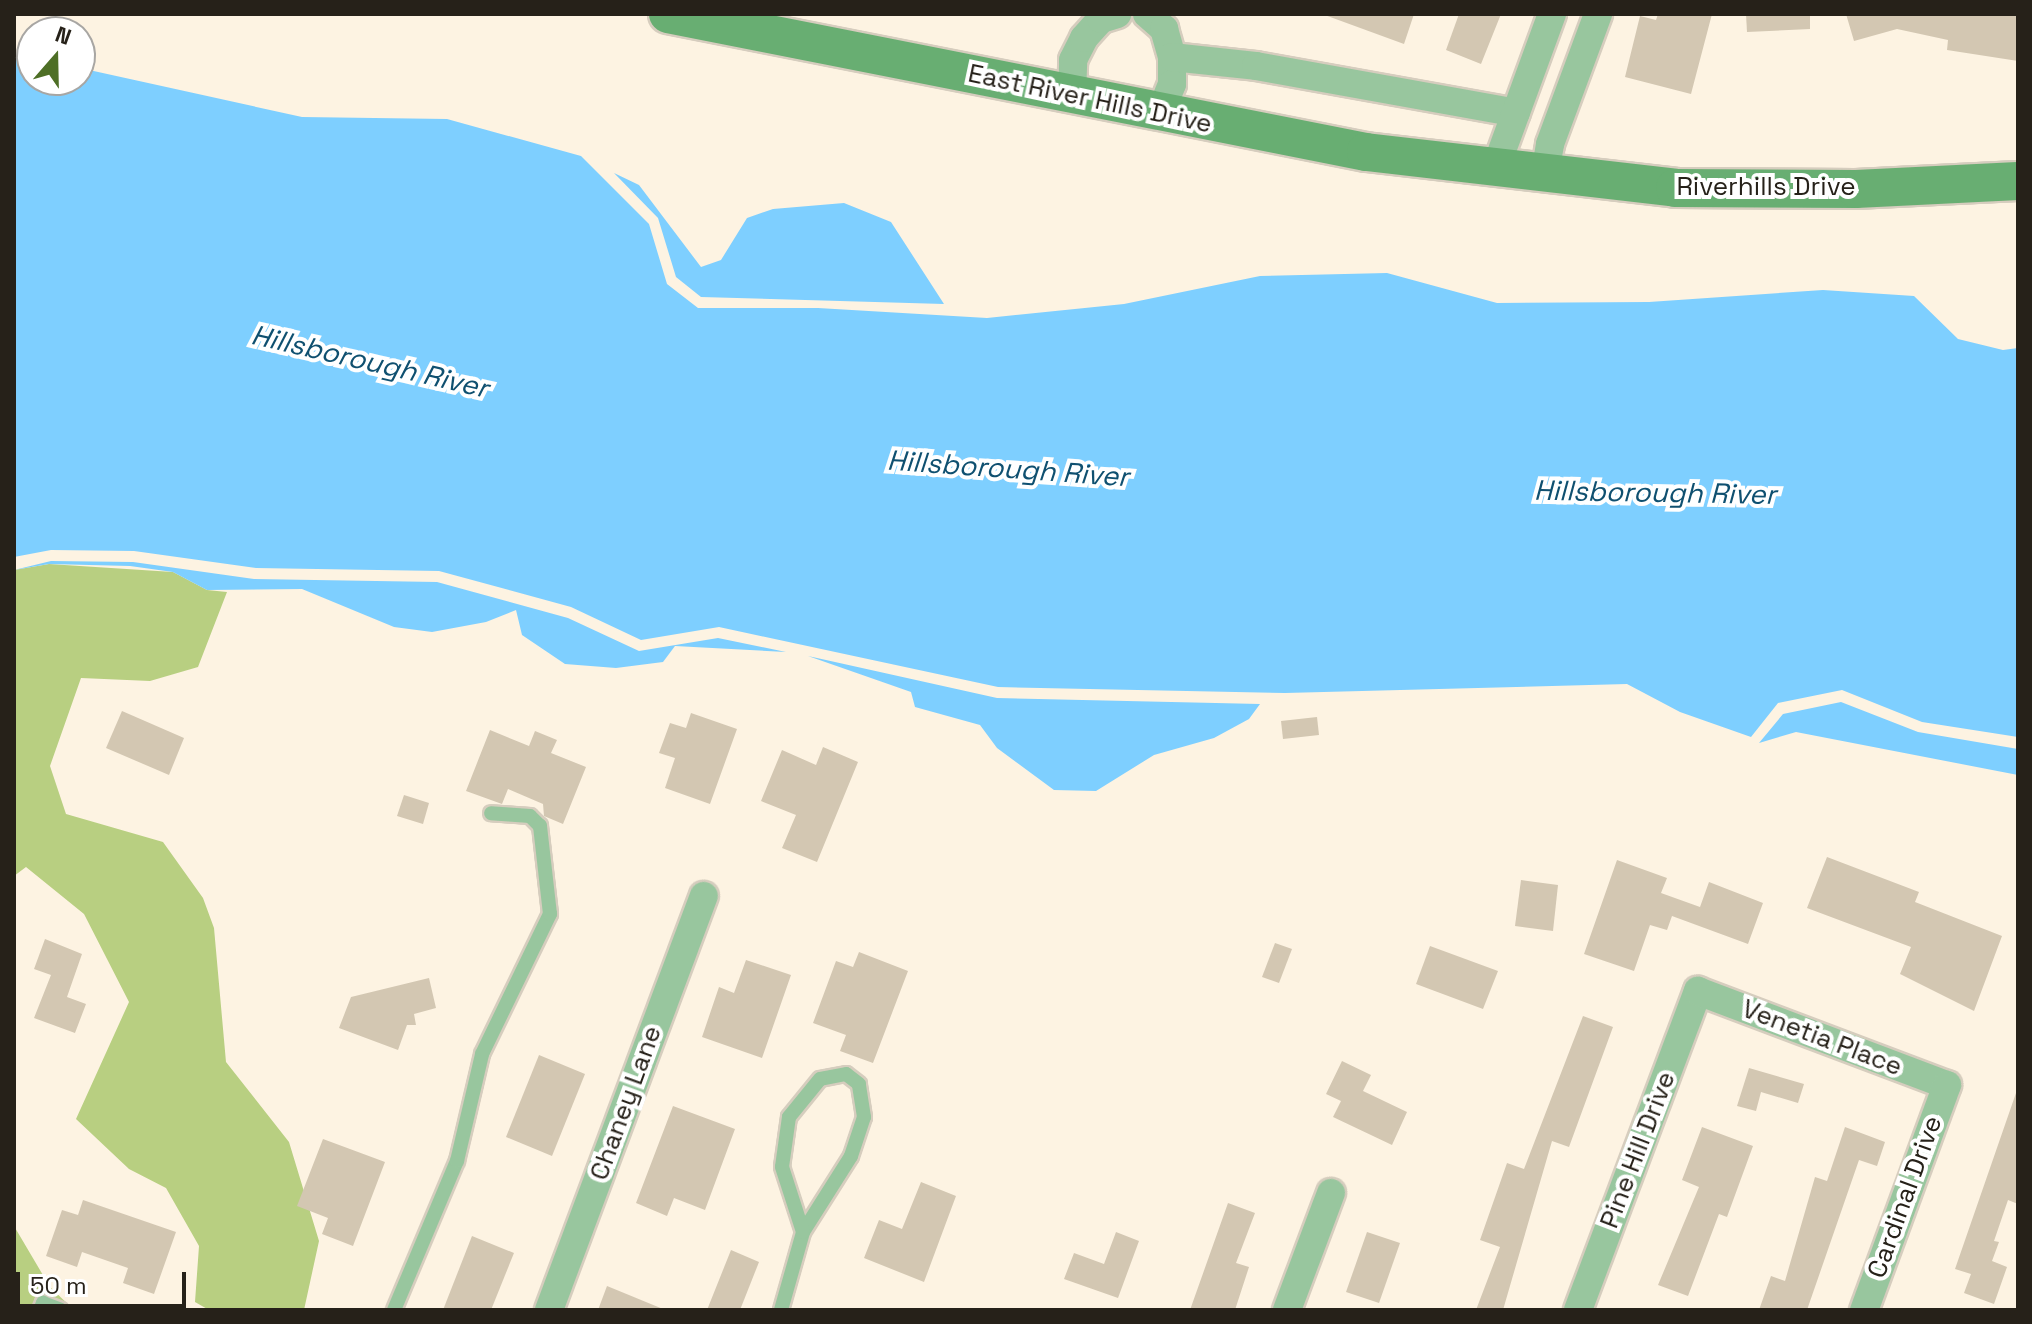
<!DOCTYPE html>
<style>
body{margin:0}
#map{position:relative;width:2032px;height:1324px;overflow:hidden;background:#fdf3e2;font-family:"Space Grotesk",sans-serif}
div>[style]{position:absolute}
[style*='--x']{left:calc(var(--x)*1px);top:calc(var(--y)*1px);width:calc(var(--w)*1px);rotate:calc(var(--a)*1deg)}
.forest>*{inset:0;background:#b8cf81}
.water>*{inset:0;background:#7ecfff}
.building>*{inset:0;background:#d3c7b2}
.roads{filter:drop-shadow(2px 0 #d6cdbe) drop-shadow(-2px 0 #d6cdbe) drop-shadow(0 2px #d6cdbe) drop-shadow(0 -2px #d6cdbe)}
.lane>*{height:14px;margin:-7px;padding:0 7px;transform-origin:7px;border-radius:7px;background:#98c69e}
.street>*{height:28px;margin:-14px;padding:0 14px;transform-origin:14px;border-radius:14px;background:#98c69e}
.secondary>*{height:38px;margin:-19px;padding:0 19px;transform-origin:19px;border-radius:19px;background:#68ae72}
span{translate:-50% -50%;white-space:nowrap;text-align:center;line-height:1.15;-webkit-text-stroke:8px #fff;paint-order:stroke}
.street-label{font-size:26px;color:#262119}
.water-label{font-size:28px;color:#0f5070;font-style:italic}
.frame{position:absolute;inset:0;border:16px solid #262119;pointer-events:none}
.north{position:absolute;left:16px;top:16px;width:80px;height:80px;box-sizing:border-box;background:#fff;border:2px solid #a8a6a3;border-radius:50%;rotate:20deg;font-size:22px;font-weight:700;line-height:32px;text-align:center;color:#262119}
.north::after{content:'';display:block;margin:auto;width:28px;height:36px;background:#4e6f26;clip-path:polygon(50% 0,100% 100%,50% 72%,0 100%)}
.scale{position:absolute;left:16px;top:1272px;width:170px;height:36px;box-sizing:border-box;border:4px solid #262119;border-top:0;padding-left:10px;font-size:24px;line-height:28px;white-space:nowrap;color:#262119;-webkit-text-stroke:6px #fff;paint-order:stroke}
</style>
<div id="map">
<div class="forest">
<div style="clip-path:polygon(49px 564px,173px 572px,207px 590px,227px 592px,198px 667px,150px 681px,81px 678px,50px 766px,66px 814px,163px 842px,203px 898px,214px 928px,226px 1062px,289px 1142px,319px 1241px,304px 1310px,209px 1310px,195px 1302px,199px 1246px,166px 1188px,129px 1169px,76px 1119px,129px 1002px,84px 914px,26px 867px,14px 876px,14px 570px)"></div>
<div style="clip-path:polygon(14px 1226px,50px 1287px,74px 1310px,14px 1310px)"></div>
</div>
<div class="water">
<div style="clip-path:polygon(14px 56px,32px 59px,32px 80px,80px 80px,80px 68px,302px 117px,447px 119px,581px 156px,649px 224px,667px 284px,698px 308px,818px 308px,987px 318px,1124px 304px,1260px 276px,1387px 273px,1497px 303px,1649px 302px,1823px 290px,1914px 296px,1958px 339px,2003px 350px,2018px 348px,2018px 737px,1922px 722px,1842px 690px,1778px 703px,1751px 737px,1680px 712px,1627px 684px,1285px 693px,998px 687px,719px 627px,641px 640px,571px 607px,439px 571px,256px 568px,134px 551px,51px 550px,14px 557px)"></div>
<div style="clip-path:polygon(614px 173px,639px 185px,701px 267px,721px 260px,747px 218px,773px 209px,844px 203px,891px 222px,944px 304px,701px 297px,676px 277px,658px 218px)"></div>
<div style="clip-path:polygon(51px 561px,133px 562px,254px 579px,437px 582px,568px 618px,639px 651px,718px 638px,786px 652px,675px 646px,663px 662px,616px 668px,565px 664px,522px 635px,516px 610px,486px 622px,432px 632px,394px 627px,302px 589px,207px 590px,173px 572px,130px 566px,49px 564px,14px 570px)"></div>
<div style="clip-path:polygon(808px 656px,997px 698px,1260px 704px,1249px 719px,1214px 738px,1154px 755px,1096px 791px,1054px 790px,997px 748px,980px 725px,915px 707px,911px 692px)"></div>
<div style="clip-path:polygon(1841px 702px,1918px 732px,2018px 749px,2018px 775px,1796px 732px,1759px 743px,1783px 714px)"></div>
</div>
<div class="building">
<div style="clip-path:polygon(1322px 14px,1414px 14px,1404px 44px)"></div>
<div style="clip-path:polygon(1459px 14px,1501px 14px,1481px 64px,1446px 50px)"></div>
<div style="clip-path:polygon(1658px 14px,1712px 14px,1691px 94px,1625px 77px,1640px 16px,1656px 20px)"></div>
<div style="clip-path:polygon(1746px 14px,1810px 14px,1810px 29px,1747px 32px)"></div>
<div style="clip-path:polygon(1846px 14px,2018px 14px,2018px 61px,1947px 50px,1948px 40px,1897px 29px,1854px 41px)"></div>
<div style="clip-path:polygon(122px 711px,184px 738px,169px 775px,106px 748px)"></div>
<div style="clip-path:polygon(691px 713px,737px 729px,710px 804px,665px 788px,675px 758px,659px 753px,670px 723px,686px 728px)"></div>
<div style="clip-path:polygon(1317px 717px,1319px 735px,1283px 739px,1281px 721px)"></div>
<div style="clip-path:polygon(490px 730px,529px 746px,535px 731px,557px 740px,551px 753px,586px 767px,563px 824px,544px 816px,543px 804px,508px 789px,502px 804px,466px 791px)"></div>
<div style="clip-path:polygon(823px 747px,858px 762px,817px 862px,782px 848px,796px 815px,761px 801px,782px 750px,816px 765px)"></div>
<div style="clip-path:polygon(404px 795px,429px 803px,423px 824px,397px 816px)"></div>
<div style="clip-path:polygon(1827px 857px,1919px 892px,1915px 902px,2002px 936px,1974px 1011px,1900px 974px,1911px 947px,1807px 908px)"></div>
<div style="clip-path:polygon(1617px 860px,1667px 878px,1661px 893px,1700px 907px,1709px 882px,1763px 903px,1748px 944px,1672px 916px,1667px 930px,1650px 925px,1634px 971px,1584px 954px)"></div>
<div style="clip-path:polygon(1521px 880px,1558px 885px,1553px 931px,1515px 926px)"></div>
<div style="clip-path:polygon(45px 939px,82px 954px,67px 997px,86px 1004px,75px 1033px,34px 1018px,51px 975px,34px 969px)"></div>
<div style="clip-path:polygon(1275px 943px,1292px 949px,1279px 983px,1262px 977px)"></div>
<div style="clip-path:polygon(1430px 946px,1498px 971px,1483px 1009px,1416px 984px)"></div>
<div style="clip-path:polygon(859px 952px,908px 971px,873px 1063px,840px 1051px,846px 1035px,813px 1023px,836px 961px,853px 967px)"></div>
<div style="clip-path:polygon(746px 960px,791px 975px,762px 1058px,702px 1037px,719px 987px,734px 993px)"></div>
<div style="clip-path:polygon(429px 978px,436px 1008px,414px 1014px,416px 1025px,407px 1025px,398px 1050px,339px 1028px,351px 997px)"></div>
<div style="clip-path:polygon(1583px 1016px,1613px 1027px,1569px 1147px,1552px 1141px,1503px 1310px,1476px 1310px,1500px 1247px,1480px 1240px,1507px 1163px,1524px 1169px)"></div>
<div style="clip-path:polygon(539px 1055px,585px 1074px,552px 1156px,506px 1137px)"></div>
<div style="clip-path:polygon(1342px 1061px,1371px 1075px,1363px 1091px,1407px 1112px,1392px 1145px,1333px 1117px,1341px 1101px,1326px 1094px)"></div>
<div style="clip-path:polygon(1749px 1068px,1804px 1084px,1798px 1103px,1761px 1092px,1756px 1111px,1737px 1106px)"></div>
<div style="clip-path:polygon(2016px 1093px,2018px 1204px,2008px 1200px,1994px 1241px,1999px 1242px,1992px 1261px,2007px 1267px,1994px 1304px,1964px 1293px,1971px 1274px,1955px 1269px)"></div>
<div style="clip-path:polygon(673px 1106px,735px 1129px,705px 1210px,674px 1198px,667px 1216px,636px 1203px)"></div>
<div style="clip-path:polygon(1702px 1127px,1753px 1146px,1727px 1217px,1719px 1214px,1688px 1296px,1658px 1285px,1699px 1187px,1682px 1180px)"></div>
<div style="clip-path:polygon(1845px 1127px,1885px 1142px,1877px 1166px,1859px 1160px,1807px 1310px,1759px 1310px,1771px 1276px,1785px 1281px,1815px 1177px,1827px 1181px)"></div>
<div style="clip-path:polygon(323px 1139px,385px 1162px,353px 1246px,322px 1234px,328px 1218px,297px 1206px)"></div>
<div style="clip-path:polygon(921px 1182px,956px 1196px,924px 1282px,864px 1258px,879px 1220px,902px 1229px)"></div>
<div style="clip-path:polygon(83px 1200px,176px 1232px,154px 1294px,123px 1283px,128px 1268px,82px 1252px,77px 1267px,46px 1256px,62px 1210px,78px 1215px)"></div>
<div style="clip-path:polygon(1228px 1203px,1255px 1213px,1236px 1263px,1249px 1267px,1235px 1310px,1190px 1310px)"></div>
<div style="clip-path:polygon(1116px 1232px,1139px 1241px,1118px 1298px,1064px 1279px,1074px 1253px,1104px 1264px)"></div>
<div style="clip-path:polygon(1367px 1232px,1400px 1243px,1379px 1303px,1346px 1292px)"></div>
<div style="clip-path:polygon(472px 1236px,514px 1253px,491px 1310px,443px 1310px)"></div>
<div style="clip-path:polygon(731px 1250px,759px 1262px,740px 1310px,707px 1310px)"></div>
<div style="clip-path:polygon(607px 1286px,663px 1309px,663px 1310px,598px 1310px)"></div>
</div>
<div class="roads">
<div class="lane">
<div style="--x:40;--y:1310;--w:8;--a:-67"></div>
<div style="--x:43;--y:1303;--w:19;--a:21"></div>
<div style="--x:394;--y:1310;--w:162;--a:-67.1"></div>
<div style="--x:457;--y:1161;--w:110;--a:-76.8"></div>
<div style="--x:482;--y:1054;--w:156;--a:-64.1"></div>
<div style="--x:550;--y:914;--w:89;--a:-96.5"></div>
<div style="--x:540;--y:826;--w:14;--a:-135"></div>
<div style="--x:530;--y:816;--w:39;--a:-176"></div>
<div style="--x:781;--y:1310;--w:81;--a:-74.2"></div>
<div style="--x:803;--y:1232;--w:90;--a:-57.7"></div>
<div style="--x:851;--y:1156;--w:41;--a:-71.6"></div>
<div style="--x:864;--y:1117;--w:33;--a:-99"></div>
<div style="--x:859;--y:1084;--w:16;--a:-142"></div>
<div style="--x:846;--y:1074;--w:26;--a:169"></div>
<div style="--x:820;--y:1079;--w:49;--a:129.2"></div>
<div style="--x:789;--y:1117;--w:50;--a:98"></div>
<div style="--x:782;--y:1167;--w:68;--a:72.1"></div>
</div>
<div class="street">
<div style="--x:1147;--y:14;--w:23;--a:41"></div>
<div style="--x:1164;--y:29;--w:29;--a:74"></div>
<div style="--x:1172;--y:57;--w:27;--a:90"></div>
<div style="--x:1172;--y:84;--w:31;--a:112"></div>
<div style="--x:1172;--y:57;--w:84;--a:6.1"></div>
<div style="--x:1256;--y:66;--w:264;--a:10.2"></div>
<div style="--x:1072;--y:96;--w:36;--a:-88"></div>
<div style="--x:1073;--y:60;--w:25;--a:-63"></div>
<div style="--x:1084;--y:38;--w:25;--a:-48"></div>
<div style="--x:1101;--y:19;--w:17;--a:-17"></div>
<div style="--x:1496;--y:167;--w:163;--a:-69.9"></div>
<div style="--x:1545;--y:173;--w:29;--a:-80"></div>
<div style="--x:1550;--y:144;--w:139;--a:-69.7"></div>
<div style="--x:549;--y:1310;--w:442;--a:-69.5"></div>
<div style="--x:1287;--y:1310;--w:125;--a:-69.4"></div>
<div style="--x:1578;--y:1310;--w:341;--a:-69.4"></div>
<div style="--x:1698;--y:991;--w:266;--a:20.7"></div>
<div style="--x:1947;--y:1085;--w:240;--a:110.2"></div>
</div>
<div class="secondary">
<div style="--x:668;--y:14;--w:712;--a:11.18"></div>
<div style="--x:1366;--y:152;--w:311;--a:6.6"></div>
<div style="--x:1675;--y:188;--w:181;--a:0.3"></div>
<div style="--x:1856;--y:189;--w:162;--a:-2.8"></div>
</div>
</div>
<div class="street-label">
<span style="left:1090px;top:99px;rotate:12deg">East River Hills Drive</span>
<span style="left:1766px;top:187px">Riverhills Drive</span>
<span style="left:1822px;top:1038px;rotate:21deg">Venetia Place</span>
<span style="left:626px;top:1103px;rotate:-70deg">Chaney Lane</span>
<span style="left:1638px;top:1150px;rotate:-69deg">Pine Hill Drive</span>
<span style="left:1905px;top:1197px;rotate:-70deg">Cardinal Drive</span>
</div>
<div class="water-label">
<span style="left:370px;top:361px;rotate:13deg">Hillsborough River</span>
<span style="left:1008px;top:468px;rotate:4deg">Hillsborough River</span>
<span style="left:1655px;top:492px;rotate:1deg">Hillsborough River</span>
</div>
<div class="frame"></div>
<div class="north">N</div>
<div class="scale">50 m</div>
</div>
